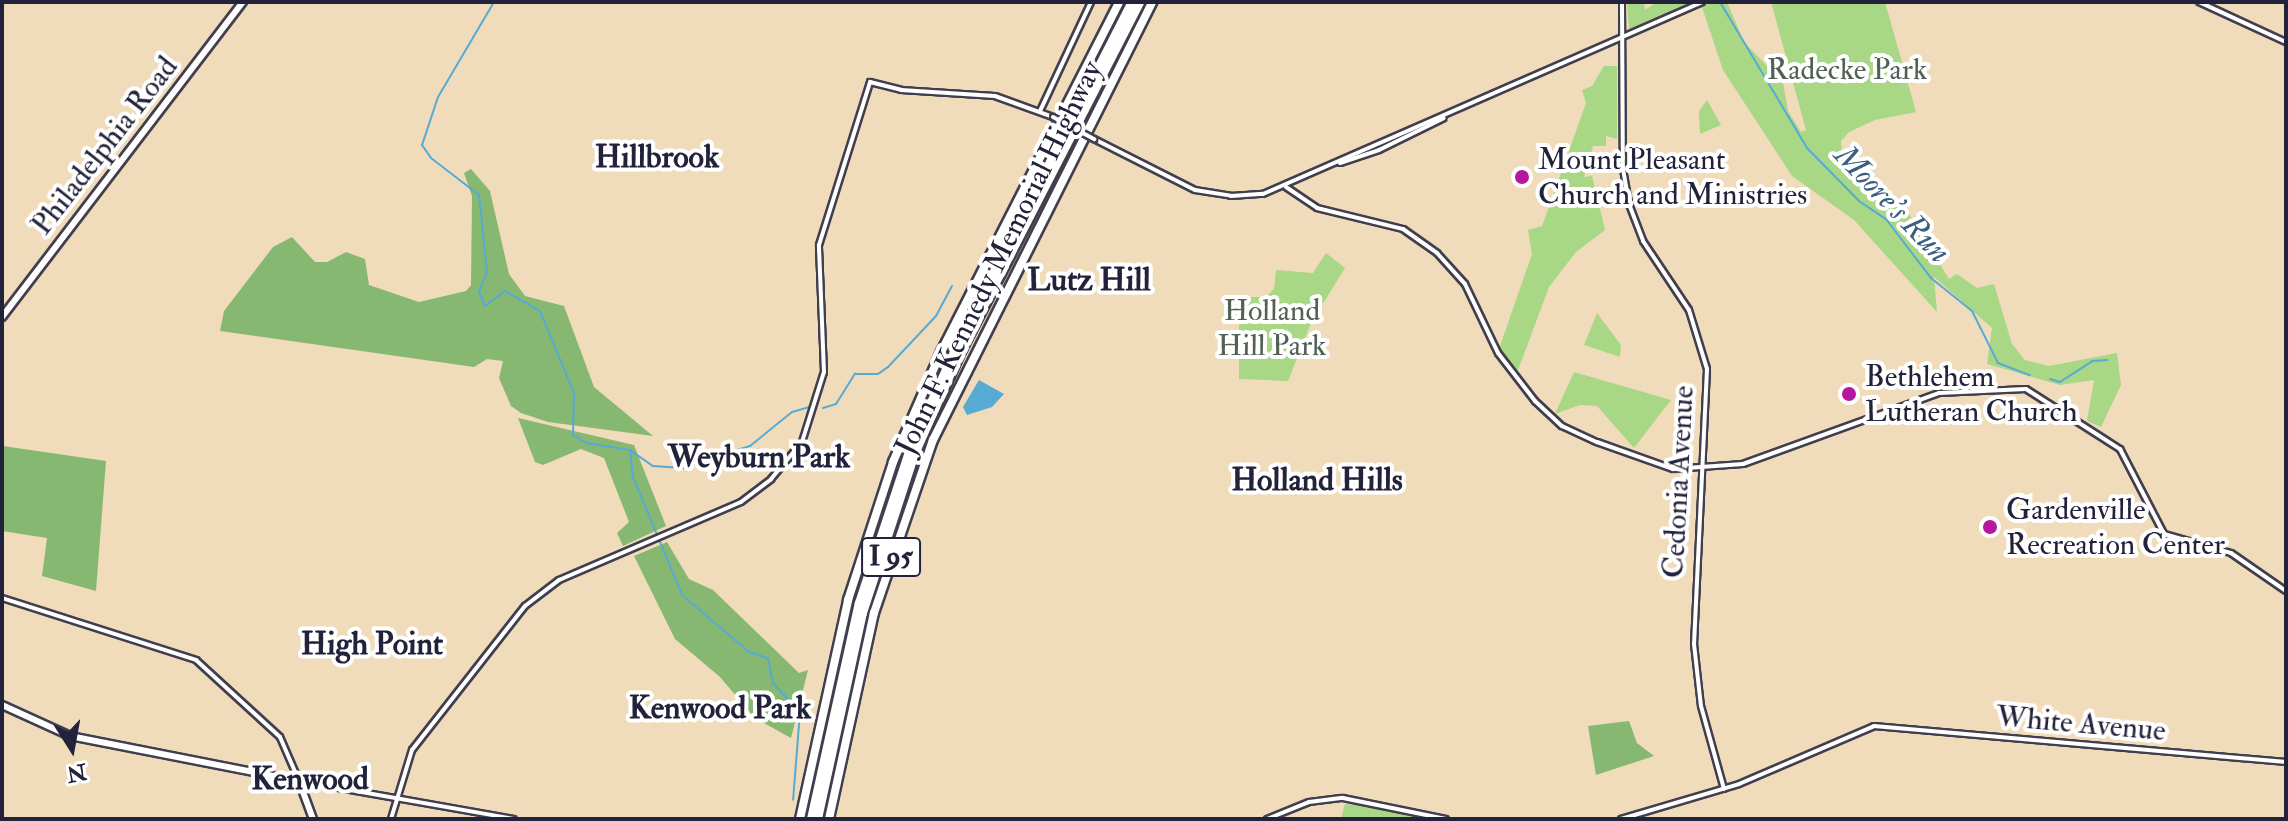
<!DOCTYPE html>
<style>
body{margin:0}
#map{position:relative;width:2288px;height:821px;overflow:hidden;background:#f0dcbb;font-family:"IM FELL Double Pica",serif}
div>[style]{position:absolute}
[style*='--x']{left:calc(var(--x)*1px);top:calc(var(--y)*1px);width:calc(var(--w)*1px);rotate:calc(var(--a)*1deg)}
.green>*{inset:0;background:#a8d785}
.forest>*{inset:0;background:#86b872}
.water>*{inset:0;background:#57aad3}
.stream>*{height:2px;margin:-1px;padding:0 1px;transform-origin:1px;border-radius:1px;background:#57aad3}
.roads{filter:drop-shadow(2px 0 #413e4e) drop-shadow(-2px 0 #413e4e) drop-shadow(0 2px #413e4e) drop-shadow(0 -2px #413e4e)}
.minor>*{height:4px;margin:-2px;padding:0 2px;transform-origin:2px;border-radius:2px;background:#fff}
.major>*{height:6px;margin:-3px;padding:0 3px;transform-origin:3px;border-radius:3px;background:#fff}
.highway>*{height:8px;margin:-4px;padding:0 4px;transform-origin:4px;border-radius:4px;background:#fff}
.bridges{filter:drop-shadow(2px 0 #413e4e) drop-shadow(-2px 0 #413e4e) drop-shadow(0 2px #413e4e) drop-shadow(0 -2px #413e4e)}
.minor-bridge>*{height:4px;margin:-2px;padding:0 2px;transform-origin:2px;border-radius:2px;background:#fff}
.dots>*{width:22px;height:22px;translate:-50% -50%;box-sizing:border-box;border:4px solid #fff;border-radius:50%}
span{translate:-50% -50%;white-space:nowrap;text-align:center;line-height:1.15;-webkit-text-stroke:8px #fff;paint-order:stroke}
.shield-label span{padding:2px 6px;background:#fff;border:2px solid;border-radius:6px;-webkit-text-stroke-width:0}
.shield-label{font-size:28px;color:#22223b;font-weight:700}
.park-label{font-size:30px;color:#516155}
.street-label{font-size:30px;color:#22223b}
.poi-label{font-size:30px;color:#22223b}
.left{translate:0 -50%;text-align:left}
.neighbourhood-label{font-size:32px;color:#22223b;font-weight:700}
.water-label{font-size:32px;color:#3a5f7f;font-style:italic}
.frame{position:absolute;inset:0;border:4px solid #22223b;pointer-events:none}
.north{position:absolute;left:32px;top:709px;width:80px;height:80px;-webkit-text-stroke:6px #fff;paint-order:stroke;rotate:169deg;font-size:22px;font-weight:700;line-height:32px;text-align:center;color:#22223b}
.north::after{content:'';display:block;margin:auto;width:28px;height:36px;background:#22223b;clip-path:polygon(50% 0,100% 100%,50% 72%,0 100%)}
</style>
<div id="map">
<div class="green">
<div style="clip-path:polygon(1627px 2px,1644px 2px,1645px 10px,1657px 2px,1694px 2px,1629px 30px)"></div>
<div style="clip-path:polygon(1711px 2px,1727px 2px,1744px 42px,1783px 83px,1788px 111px,1801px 132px,1806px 130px,1771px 2px,1885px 2px,1916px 112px,1875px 120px,1849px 132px,1841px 141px,1842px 152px,1907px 211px,1949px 279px,1957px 274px,1977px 288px,1994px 284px,2012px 344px,2025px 360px,2049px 366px,2117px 353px,2121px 385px,2101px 427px,2087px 421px,2094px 380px,2060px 385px,1987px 364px,1992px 328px,1934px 277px,1937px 312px,1854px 220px,1792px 176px,1723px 70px,1702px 7px)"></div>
<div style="clip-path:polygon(1604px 66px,1617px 66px,1617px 139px,1606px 136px,1606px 146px,1593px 146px,1584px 177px,1592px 176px,1605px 230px,1576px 252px,1549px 287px,1517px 373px,1499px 349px,1532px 254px,1528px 230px,1542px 226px,1586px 103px,1582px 90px,1592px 86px)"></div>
<div style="clip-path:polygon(1707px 100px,1721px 125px,1700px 134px,1699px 111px)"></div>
<div style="clip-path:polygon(1326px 253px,1345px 268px,1311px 323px,1288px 381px,1239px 379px,1239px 297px,1266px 297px,1274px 289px,1276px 270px,1313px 273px)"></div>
<div style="clip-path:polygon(1597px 313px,1621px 345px,1620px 357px,1584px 345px)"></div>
<div style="clip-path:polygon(1574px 372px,1671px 400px,1634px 448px,1597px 406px,1580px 405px,1555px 414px)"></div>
<div style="clip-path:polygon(1345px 804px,1372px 806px,1420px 819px,1341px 819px)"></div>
</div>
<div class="forest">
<div style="clip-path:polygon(471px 169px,490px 191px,509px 274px,525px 296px,564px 306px,594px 387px,653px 436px,548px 422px,521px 413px,511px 406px,499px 378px,503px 361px,487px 359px,474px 367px,220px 331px,224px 311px,273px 247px,292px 237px,315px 262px,327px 262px,346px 252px,365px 259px,369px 285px,419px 302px,466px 291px,471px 285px,472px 196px,464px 173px)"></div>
<div style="clip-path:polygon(518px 418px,634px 445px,666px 526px,623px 546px,617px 533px,629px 522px,604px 458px,581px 449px,543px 465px,535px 462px)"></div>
<div style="clip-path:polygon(3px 446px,106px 461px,96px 591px,42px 576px,47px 538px,2px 531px)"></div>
<div style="clip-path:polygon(667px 542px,689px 579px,713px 590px,799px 673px,808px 670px,791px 738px,755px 718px,720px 677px,675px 639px,634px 556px)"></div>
<div style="clip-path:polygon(1629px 721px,1637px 743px,1654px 756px,1596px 775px,1588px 726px)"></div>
</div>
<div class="water">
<div style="clip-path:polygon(979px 380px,1004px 394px,992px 407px,967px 415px,963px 407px)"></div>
</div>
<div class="stream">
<div style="--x:494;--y:2;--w:110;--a:120.5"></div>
<div style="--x:438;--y:97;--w:51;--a:108.4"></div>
<div style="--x:422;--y:145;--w:16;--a:55"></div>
<div style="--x:431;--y:158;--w:61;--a:37.6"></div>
<div style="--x:479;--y:195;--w:77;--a:84.1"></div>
<div style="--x:487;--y:272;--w:22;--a:112"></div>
<div style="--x:479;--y:292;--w:15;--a:67"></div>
<div style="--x:485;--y:306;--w:25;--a:-37"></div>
<div style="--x:505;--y:291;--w:40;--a:29.7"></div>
<div style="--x:540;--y:311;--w:89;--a:67.5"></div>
<div style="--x:574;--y:393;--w:42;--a:91.4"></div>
<div style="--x:573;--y:435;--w:15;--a:32"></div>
<div style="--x:586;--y:443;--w:45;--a:9"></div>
<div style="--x:630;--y:450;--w:27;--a:84"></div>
<div style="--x:633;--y:477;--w:128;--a:67.4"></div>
<div style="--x:682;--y:595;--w:88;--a:40.4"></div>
<div style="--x:749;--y:652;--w:20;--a:18"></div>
<div style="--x:768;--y:658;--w:25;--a:79"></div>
<div style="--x:773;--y:683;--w:40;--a:47"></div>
<div style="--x:800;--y:712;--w:88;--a:94.5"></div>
<div style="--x:1720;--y:2;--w:170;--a:59.2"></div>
<div style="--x:1807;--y:148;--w:74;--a:45.5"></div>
<div style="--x:1859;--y:201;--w:32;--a:34"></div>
<div style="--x:1886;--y:219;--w:74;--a:52.7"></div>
<div style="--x:1931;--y:278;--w:53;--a:38.8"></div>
<div style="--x:1972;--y:311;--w:58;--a:63.4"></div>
<div style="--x:1998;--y:363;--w:34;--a:21"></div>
<div style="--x:2050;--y:379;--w:10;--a:17"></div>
<div style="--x:2060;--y:382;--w:38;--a:-33"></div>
<div style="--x:2092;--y:361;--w:15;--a:-4"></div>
<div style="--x:823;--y:408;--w:14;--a:-17"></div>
<div style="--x:836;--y:404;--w:36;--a:-58"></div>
<div style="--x:855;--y:374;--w:23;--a:0"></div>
<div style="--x:878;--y:374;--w:12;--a:-35"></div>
<div style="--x:888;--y:367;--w:70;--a:-46.7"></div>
<div style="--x:936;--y:316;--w:34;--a:-62"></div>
<div style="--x:630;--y:450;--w:28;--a:35"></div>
<div style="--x:653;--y:466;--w:30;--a:4"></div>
<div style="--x:683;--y:468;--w:71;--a:-18.2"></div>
<div style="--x:750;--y:446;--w:54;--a:-39"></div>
<div style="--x:792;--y:412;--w:19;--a:-16"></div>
</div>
<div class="roads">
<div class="minor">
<div style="--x:1622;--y:2;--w:167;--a:89.7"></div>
<div style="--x:1623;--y:169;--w:36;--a:80"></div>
<div style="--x:1629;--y:204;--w:40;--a:69"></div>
<div style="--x:1643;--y:241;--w:83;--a:56.3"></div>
<div style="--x:1689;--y:310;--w:62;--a:73"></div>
<div style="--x:1707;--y:369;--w:275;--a:92.7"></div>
<div style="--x:1694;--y:644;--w:62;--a:83.6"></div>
<div style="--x:1701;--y:706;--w:86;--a:74.5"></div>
<div style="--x:2199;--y:2;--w:96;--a:24.7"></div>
<div style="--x:1040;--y:111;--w:120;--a:-64.9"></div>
<div style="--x:1094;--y:139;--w:113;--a:26.8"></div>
<div style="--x:1195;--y:190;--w:36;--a:9"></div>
<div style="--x:1231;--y:196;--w:32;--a:-4"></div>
<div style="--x:1263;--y:194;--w:479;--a:-23.6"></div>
<div style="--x:1340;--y:163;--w:41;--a:-18.4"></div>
<div style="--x:1379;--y:150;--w:72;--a:-26.2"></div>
<div style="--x:1286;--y:187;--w:37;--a:34"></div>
<div style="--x:1317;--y:208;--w:89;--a:13.7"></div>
<div style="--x:1403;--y:229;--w:42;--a:35.2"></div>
<div style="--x:1437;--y:253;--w:42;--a:47.9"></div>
<div style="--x:1465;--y:284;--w:76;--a:64.4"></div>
<div style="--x:1498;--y:353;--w:61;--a:52.4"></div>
<div style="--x:1535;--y:401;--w:37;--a:43"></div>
<div style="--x:1562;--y:426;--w:38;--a:25"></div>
<div style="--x:1597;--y:442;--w:81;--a:19.6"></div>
<div style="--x:1673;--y:469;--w:70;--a:-4.1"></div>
<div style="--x:1743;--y:464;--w:208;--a:-19.9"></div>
<div style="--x:1939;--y:393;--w:87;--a:-2.6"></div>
<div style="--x:2026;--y:389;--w:112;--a:32.6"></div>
<div style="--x:2120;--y:449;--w:96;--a:62.6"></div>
<div style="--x:2164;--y:534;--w:70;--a:15.8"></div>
<div style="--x:2231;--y:553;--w:67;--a:34.6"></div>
<div style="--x:2;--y:598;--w:204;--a:17.7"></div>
<div style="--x:196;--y:660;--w:114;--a:42.5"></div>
<div style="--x:280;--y:737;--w:48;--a:66.6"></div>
<div style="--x:299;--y:781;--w:218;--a:10"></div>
<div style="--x:391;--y:819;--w:72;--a:-73.1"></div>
<div style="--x:412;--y:750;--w:183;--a:-51.9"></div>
<div style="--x:525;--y:606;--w:43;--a:-37.4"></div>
<div style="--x:559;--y:580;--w:198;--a:-23.2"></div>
<div style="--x:741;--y:502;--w:38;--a:-37"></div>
<div style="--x:771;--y:479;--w:48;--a:-50"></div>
<div style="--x:802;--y:442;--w:73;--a:-72.6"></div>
<div style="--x:824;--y:372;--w:127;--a:-92.3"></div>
<div style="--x:819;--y:245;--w:171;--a:-72.6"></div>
<div style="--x:870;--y:82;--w:32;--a:14"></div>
<div style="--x:901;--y:90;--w:94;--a:3.7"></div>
<div style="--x:995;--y:96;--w:62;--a:19.9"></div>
<div style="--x:1267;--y:819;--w:45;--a:-22"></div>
<div style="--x:1309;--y:802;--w:34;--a:-7"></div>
<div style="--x:1343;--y:798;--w:105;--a:11.5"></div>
<div style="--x:1621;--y:819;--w:123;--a:-16.5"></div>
<div style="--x:1739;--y:784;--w:147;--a:-23.2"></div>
<div style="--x:1874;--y:726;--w:414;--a:5"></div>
</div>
<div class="major">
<div style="--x:2;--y:317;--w:397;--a:-52.6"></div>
<div style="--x:2;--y:705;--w:75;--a:24.5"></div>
<div style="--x:70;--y:736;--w:233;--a:11.1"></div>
<div style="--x:299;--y:781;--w:40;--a:69.8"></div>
</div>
<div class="highway">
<div style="--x:800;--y:819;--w:224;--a:-77.6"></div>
<div style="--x:848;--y:600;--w:145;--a:-71.9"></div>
<div style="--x:893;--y:462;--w:120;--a:-66.4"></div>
<div style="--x:941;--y:352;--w:393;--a:-63"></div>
<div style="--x:811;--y:819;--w:221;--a:-77.5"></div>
<div style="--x:859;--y:603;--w:165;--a:-71.7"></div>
<div style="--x:911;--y:446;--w:132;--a:-65.4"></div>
<div style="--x:966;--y:326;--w:364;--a:-62.9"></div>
<div style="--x:818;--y:819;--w:211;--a:-77.7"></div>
<div style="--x:863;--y:613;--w:167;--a:-71.9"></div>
<div style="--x:915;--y:454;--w:115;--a:-65.9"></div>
<div style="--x:962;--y:349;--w:390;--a:-62.8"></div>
<div style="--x:829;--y:819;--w:211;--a:-77.7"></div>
<div style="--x:874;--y:613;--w:183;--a:-71.2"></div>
<div style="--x:933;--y:440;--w:490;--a:-63.4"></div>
</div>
</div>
<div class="bridges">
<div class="minor-bridge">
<div style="--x:1053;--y:117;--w:47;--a:28.2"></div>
</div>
</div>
<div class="dots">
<div style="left:1522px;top:177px;background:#b5179e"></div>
<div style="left:1849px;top:394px;background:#b5179e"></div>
<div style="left:1990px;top:527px;background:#b5179e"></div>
</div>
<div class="shield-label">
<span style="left:891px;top:557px">I 95</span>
</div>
<div class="park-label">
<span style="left:1847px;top:70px">Radecke Park</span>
<span style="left:1272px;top:328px">Holland<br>Hill Park</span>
</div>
<div class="street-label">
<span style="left:105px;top:146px;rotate:-52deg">Philadelphia Road</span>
<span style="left:999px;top:258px;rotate:-64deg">John F. Kennedy Memorial Highway</span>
<span style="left:1679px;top:482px;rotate:-87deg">Cedonia Avenue</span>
<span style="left:2081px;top:724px;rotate:5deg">White Avenue</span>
</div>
<div class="poi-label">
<span class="left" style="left:1538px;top:177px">Mount Pleasant<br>Church and Ministries</span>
<span class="left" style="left:1865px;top:394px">Bethlehem<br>Lutheran Church</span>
<span class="left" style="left:2006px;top:527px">Gardenville<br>Recreation Center</span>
</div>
<div class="neighbourhood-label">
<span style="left:657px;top:157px">Hillbrook</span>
<span style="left:1089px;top:280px">Lutz Hill</span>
<span style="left:759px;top:457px">Weyburn Park</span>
<span style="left:1317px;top:480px">Holland Hills</span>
<span style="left:372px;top:644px">High Point</span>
<span style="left:720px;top:708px">Kenwood Park</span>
<span style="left:310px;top:779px">Kenwood</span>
</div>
<div class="water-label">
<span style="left:1892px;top:204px;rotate:46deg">Moore's Run</span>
</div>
<div class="frame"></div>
<div class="north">N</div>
</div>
